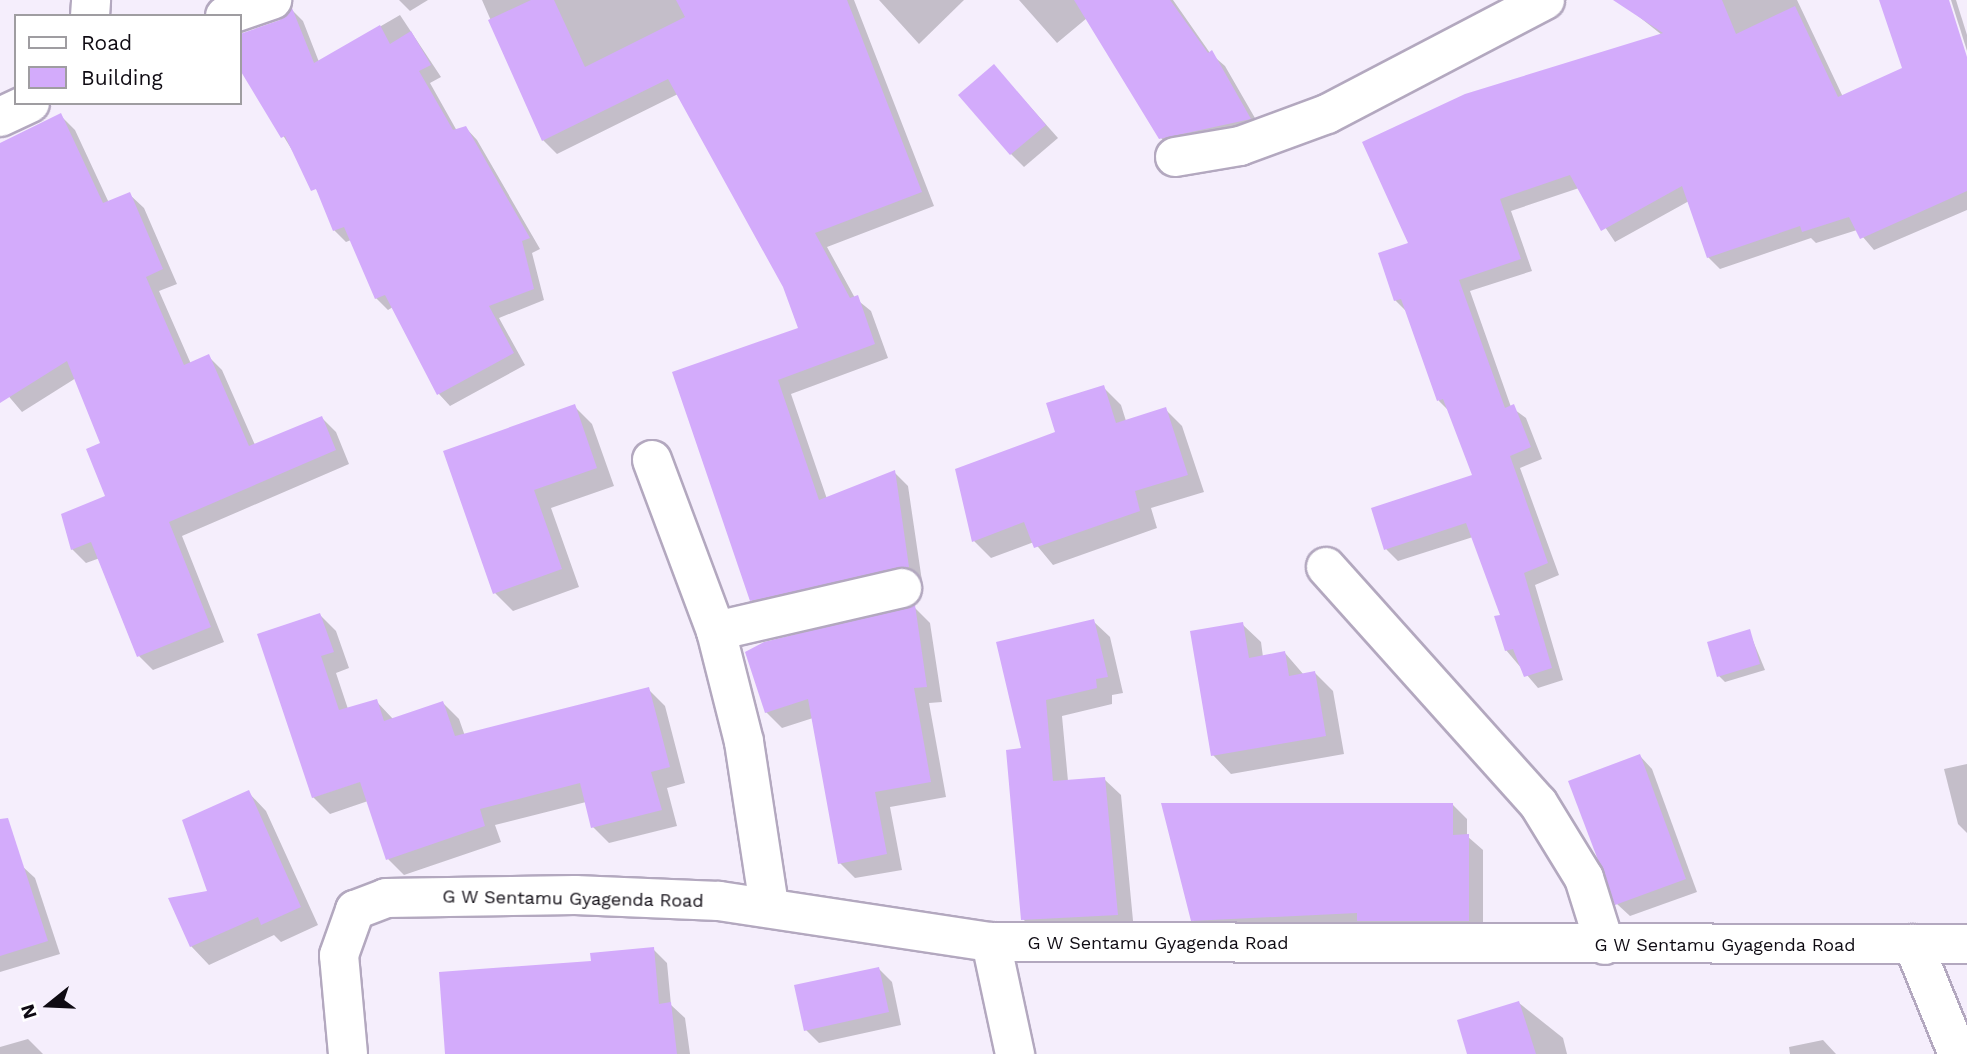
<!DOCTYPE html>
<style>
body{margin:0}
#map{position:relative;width:1967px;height:1054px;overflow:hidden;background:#f5eefc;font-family:"Work Sans",sans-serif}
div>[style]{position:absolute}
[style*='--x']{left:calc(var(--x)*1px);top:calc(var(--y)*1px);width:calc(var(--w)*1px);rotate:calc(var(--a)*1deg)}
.shadow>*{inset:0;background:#0003}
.building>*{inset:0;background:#d3abfb}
.roads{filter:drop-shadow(2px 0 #b3a8bf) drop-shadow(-2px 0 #b3a8bf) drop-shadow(0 2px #b3a8bf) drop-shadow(0 -2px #b3a8bf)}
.minor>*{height:38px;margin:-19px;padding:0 19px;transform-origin:19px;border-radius:19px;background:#fff}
span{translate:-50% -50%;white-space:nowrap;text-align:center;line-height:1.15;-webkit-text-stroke:5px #fff;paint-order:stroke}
.street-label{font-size:18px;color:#0f0b13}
.legend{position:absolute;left:14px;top:14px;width:228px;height:91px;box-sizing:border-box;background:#fff;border:2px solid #9f9da1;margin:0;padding:9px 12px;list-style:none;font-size:21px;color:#0f0b13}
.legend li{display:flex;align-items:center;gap:14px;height:35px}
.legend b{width:35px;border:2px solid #9f9da1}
.north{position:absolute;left:14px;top:970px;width:70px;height:70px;-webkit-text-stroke:5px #fff;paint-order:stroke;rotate:252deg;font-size:19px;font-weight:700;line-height:28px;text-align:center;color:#0f0b13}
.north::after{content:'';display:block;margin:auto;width:24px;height:32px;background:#0f0b13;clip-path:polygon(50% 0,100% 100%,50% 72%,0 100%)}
</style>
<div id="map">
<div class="shadow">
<div style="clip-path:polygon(399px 0,428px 0,410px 11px)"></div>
<div style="clip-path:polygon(482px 0,854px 0,934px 206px,827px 247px,855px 298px,871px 311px,888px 358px,791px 394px,827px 499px,894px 472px,908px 486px,922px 581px,765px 614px,751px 600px,675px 373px,801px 329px,785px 286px,678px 94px,557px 154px,543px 140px)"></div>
<div style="clip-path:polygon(879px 0,964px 0,919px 44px)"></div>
<div style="clip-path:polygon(1019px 0,1173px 0,1210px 53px,1225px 66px,1263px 132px,1175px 152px,1161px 138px,1087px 18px,1057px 43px)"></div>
<div style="clip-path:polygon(1633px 0,1797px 0,1843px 97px,1905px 69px,1881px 0,1947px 0,1967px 63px,1967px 210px,1874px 250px,1857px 230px,1816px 243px,1811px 238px,1720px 269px,1708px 257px,1689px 201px,1615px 242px,1579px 188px,1511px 211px,1532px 271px,1470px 291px,1511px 407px,1526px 418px,1542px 459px,1520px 468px,1559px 575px,1535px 585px,1563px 680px,1538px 688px,1506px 650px,1503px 616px,1473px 537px,1398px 561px,1386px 549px,1474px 476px,1450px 412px,1439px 401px,1408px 313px,1395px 300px,1410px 244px,1662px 35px,1628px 8px)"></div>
<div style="clip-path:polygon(1951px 0,1956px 0,1967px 35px,1967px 51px)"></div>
<div style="clip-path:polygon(292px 10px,303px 21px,319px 62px,400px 15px,441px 77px,430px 83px,457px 131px,466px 128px,477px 140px,540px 249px,532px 253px,544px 300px,499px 318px,525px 365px,450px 406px,439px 394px,393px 307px,388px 310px,376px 298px,351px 240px,346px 242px,334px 230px,323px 200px,240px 66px,240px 35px,280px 22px)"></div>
<div style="clip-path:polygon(994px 66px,1058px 138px,1024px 167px,1011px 154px)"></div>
<div style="clip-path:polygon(60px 115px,75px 130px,109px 203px,129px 194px,144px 208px,177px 284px,159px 291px,191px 364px,208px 356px,222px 370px,255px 445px,322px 418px,336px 432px,349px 464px,182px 536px,224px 642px,153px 670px,139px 656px,100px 558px,86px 563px,72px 549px,107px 497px,102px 443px,76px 378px,22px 412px,0 386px,0 145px)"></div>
<div style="clip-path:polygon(1103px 387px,1121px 405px,1126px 421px,1165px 409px,1182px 426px,1204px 492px,1151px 508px,1157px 528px,1053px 565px,1034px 542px,991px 558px,974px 541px,1057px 433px)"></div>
<div style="clip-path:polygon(574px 406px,592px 424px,614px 486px,551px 508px,579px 587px,513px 611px,495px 593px,445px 452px)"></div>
<div style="clip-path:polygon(914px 607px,930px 623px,942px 702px,929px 703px,946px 797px,890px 807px,902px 870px,855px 878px,840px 863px,813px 718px,782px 728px,766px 712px)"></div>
<div style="clip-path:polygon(320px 615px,336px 631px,349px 668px,336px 673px,348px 709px,376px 701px,393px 719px,443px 703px,459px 719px,465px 736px,648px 689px,665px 706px,685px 783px,667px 788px,677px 826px,609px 843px,593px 827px,586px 802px,495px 825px,501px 842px,404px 875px,388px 859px,368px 801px,330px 814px,313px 797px)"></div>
<div style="clip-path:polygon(1093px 621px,1110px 637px,1123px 693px,1112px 695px,1112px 704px,1062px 716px,1068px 781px,1104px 779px,1121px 795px,1134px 931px,1039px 936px,1023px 919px,1023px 750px,998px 643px)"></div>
<div style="clip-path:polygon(1242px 624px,1261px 642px,1263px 657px,1285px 653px,1304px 675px,1315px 673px,1333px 691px,1344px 754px,1231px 774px,1213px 755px)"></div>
<div style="clip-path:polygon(1749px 631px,1765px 670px,1725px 682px,1719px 676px)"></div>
<div style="clip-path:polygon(1640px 756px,1652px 769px,1697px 892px,1630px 916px,1617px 904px)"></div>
<div style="clip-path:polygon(1967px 764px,1967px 833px,1958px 824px,1944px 769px)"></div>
<div style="clip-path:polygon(248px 792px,266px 811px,318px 925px,281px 942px,274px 935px,209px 965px,191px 946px)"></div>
<div style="clip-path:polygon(1453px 805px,1467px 819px,1467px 836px,1483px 850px,1483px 935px,1207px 934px,1193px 920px)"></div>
<div style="clip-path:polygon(22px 866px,35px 878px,60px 954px,0 972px,0 873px)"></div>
<div style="clip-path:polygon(653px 949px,667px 963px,671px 1005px,685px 1018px,690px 1054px,447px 1054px,593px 963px)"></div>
<div style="clip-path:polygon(879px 969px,892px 982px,901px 1025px,819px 1043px,806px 1030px)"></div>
<div style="clip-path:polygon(1519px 1003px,1563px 1038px,1567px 1054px,1469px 1054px)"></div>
<div style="clip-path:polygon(28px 1039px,43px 1054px,0 1054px,0 1047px)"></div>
<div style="clip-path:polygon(1823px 1040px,1836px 1054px,1790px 1054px,1789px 1047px)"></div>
</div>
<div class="building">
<div style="clip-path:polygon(531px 0,554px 0,585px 67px,685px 17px,676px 0,847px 0,922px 192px,815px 233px,850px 298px,858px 295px,875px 344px,778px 380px,819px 500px,895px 470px,909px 567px,750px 601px,672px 372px,798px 328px,783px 287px,668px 79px,542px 141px,488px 20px)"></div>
<div style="clip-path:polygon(1074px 0,1170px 0,1208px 53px,1212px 50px,1251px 119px,1159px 139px)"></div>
<div style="clip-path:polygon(1613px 0,1722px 0,1736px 34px,1795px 6px,1838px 97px,1902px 68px,1879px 0,1949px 0,1967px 57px,1967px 191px,1860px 239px,1849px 217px,1802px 232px,1800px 226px,1707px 258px,1682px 186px,1601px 231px,1570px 175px,1500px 199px,1521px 259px,1459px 280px,1505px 408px,1514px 404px,1531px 447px,1510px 456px,1548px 563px,1524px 573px,1552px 668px,1524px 677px,1513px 649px,1505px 651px,1494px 616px,1500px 615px,1466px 523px,1384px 550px,1371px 508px,1472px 475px,1443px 399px,1437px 401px,1401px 299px,1394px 301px,1378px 253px,1408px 243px,1362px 142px,1465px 94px,1663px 33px)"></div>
<div style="clip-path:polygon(292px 8px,314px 63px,380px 25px,390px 44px,411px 31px,431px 65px,419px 71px,453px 130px,466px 126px,530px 238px,522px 241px,534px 289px,489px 306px,514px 353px,437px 395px,385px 295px,375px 299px,344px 227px,333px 231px,316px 189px,311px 191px,285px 136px,281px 138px,240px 70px,240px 34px,280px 20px)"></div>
<div style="clip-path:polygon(994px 64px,1046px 125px,1010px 155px,958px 95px)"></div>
<div style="clip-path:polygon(61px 113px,103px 203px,130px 192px,163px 269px,146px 277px,184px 365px,209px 354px,249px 446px,322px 416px,336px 450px,169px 522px,211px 627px,137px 657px,91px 542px,71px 550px,61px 514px,105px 496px,86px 449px,100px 443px,67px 361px,0 403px,0 143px)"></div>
<div style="clip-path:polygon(1104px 385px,1116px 423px,1166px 407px,1188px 475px,1135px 491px,1140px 511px,1034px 548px,1024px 522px,972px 542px,955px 469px,1055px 432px,1046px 403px)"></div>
<div style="clip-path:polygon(575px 404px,597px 468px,534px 490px,562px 569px,493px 594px,443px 451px)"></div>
<div style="clip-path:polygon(915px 605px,927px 687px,914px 688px,931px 782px,875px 792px,887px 854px,838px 864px,808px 699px,765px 713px,745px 652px,764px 642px)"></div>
<div style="clip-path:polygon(320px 613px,334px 652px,321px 656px,339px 710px,377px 699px,384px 721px,443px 701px,455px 736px,649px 687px,670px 767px,651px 772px,662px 810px,591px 828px,580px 783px,480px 809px,485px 826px,386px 860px,360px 782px,312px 798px,257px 634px)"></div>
<div style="clip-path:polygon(1094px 619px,1108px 677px,1096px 679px,1097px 688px,1046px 700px,1053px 781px,1105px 777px,1118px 915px,1021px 920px,1006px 750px,1021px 748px,996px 642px)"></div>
<div style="clip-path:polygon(1243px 622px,1249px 658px,1285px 651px,1289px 676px,1315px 671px,1326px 736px,1211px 756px,1190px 631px)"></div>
<div style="clip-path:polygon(1750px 629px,1760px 664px,1717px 677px,1707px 642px)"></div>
<div style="clip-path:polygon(1640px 754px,1686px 879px,1615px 905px,1568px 781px)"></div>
<div style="clip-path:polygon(249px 790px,301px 907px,261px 925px,258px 917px,190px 947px,168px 898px,207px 891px,182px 820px)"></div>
<div style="clip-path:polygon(1161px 803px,1453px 803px,1453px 835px,1469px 834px,1469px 921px,1357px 921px,1357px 913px,1191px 921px)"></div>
<div style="clip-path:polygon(8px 818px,48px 941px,0 956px,0 819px)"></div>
<div style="clip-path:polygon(654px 947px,659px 1004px,671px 1002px,677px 1054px,445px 1054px,439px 972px,591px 961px,590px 953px)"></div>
<div style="clip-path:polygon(879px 967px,889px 1012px,804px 1031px,794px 985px)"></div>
<div style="clip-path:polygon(1519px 1001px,1536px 1054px,1467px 1054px,1457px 1020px)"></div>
</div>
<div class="roads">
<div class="minor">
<div style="--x:90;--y:16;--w:16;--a:-86"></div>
<div style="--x:225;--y:16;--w:50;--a:-18.8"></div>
<div style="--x:0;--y:117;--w:33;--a:-25"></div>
<div style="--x:1175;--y:157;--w:66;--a:-9.6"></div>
<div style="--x:1240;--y:146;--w:93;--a:-20.2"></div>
<div style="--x:1327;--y:114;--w:246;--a:-27.6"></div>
<div style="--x:652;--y:460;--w:183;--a:69.5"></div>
<div style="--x:716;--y:631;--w:114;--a:75.8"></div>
<div style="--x:744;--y:742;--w:166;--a:81.3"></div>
<div style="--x:1326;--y:567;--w:317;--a:48.1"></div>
<div style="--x:1538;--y:803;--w:88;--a:58.5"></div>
<div style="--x:1584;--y:878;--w:70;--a:72.6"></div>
<div style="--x:716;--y:631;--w:191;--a:-13"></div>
<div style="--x:991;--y:942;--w:115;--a:77.9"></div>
<div style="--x:1913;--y:944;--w:119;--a:67.8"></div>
<div style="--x:348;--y:1054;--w:99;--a:-95.2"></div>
<div style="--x:339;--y:955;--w:48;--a:-70.4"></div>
<div style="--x:355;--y:910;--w:33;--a:-21"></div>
<div style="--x:386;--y:898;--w:189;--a:-0.9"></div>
<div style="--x:575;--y:895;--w:144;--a:2.4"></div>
<div style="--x:719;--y:901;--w:275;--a:8.6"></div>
<div style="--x:991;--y:942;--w:976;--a:0.12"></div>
</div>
</div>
<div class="street-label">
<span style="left:573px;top:899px;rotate:1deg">G W Sentamu Gyagenda Road</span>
<span style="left:1158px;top:943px">G W Sentamu Gyagenda Road</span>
<span style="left:1725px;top:945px">G W Sentamu Gyagenda Road</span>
</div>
<ul class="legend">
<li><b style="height:9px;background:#fff"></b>Road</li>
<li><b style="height:19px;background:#d3abfb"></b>Building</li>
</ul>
<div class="north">N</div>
</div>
